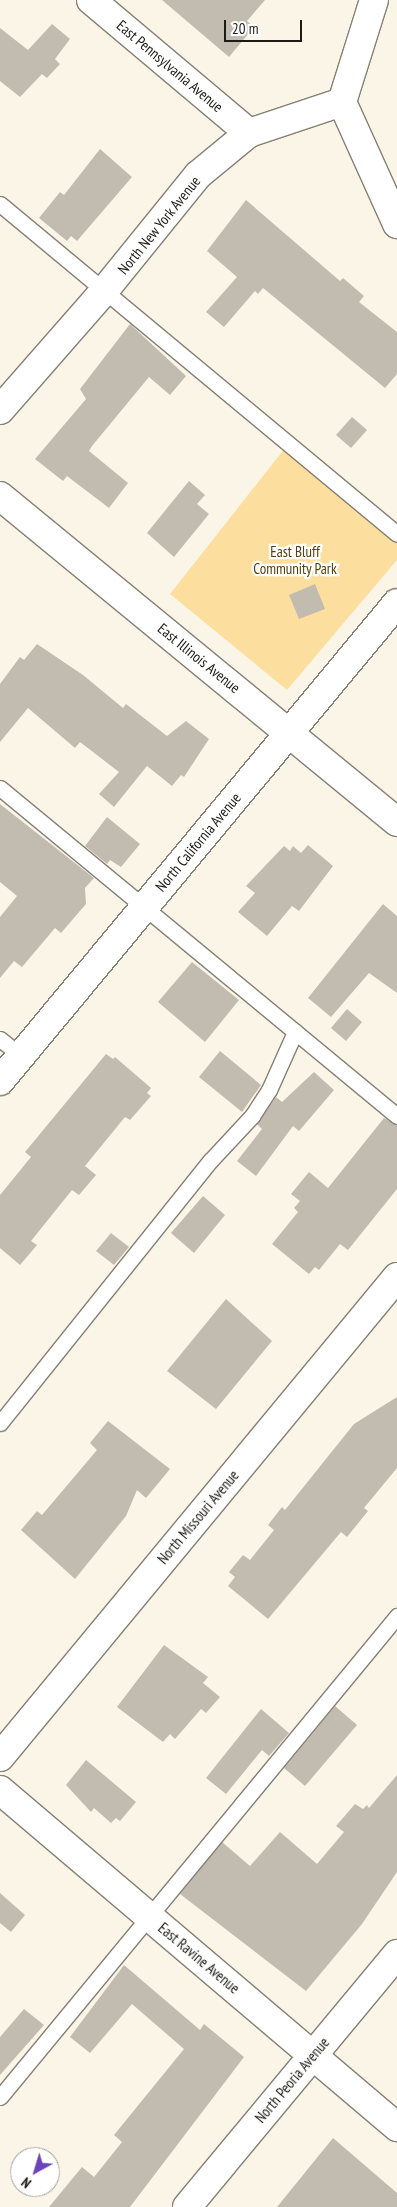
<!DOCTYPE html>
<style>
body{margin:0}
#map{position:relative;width:397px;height:2207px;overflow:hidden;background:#fbf5e8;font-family:"PT Sans Narrow",sans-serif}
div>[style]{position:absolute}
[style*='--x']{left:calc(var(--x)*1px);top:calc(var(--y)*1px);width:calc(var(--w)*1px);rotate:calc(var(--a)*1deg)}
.green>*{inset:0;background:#fcdf9f}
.building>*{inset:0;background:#c2bcb0}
.roads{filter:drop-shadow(1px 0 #868075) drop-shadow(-1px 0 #868075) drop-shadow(0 1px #868075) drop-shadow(0 -1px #868075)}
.service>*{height:15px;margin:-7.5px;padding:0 7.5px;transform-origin:7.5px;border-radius:7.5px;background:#fff}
.minor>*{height:28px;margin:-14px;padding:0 14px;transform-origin:14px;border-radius:14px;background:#fff}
.tertiary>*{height:28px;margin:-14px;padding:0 14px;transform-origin:14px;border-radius:14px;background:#fff}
span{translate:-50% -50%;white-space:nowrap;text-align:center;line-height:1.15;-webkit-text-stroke:4.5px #fff;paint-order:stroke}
.street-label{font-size:15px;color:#1c1a15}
.park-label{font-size:15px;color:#533f08}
.north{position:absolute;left:10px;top:2147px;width:50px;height:50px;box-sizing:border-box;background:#fff;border:1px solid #a4a3a1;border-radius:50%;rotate:219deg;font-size:14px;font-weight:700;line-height:20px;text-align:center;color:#1c1a15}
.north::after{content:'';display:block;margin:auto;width:18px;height:22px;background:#6e42ba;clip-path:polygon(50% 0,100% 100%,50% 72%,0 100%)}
.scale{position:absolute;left:224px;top:20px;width:78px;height:22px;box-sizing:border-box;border:2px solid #1c1a15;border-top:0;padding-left:6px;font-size:15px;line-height:18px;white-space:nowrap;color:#1c1a15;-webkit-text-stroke:4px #fff;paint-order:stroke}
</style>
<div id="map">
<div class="green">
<div style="clip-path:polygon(289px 443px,397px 534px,397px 560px,287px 690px,170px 594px)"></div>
</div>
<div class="building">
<div style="clip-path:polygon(162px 0,265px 0,247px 21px,254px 27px,229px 57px)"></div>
<div style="clip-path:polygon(52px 24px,70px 39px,55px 59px,60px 64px,47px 78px,42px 74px,20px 97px,0 81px,0 28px,28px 50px)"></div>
<div style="clip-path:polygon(100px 149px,132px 177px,77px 241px,71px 236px,67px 241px,39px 218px,60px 192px,64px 195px)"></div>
<div style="clip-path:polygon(246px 200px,340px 281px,343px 278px,364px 296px,359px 302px,397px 332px,397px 374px,385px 388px,263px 288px,258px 294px,255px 291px,224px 327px,206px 312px,237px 277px,207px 251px)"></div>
<div style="clip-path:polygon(130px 324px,186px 376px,170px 395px,149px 377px,92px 446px,89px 451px,128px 483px,109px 508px,67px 476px,63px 481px,35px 459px,86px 399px,80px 389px)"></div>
<div style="clip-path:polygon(352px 417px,367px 430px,351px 448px,336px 435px)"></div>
<div style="clip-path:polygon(189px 481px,205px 495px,197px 504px,209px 514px,174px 557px,147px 533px)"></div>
<div style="clip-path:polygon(315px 584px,325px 609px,299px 619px,289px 595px)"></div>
<div style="clip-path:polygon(37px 644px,83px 675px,123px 708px,126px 704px,167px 736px,186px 721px,209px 739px,184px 777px,181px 775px,172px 786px,147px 766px,114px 807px,99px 794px,119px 772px,80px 742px,75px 748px,28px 708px,0 742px,0 684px,20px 657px,24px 660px)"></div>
<div style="clip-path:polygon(0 804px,94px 878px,85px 888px,86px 904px,61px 933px,55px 928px,22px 967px,14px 961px,0 978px,0 917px,17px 896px,0 882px)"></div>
<div style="clip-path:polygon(107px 817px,140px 844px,121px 867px,110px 860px,107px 864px,85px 846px)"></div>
<div style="clip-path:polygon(308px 845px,333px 866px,299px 911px,292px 906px,267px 936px,238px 912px,255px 893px,246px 886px,284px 846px,290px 851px,293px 846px,301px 853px)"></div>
<div style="clip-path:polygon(383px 904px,397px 916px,397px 993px,369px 973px,331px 1017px,308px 998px)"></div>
<div style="clip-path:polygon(192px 962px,239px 1000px,205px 1042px,158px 1002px)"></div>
<div style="clip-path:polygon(347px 1009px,362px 1022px,346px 1041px,331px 1028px)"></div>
<div style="clip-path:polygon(220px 1051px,261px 1085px,242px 1112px,199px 1077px)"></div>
<div style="clip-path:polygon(106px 1054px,113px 1059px,115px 1057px,151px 1088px,147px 1093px,151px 1096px,130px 1120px,125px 1117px,85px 1166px,96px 1175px,79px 1195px,72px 1190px,31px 1241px,37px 1245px,20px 1265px,0 1248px,0 1195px,31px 1157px,25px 1152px)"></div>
<div style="clip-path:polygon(314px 1072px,334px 1090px,299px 1131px,293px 1126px,256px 1176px,237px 1161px,262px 1129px,257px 1124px,276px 1097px,282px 1102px)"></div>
<div style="clip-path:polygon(384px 1118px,397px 1125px,397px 1189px,348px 1250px,340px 1244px,319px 1270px,315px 1267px,309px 1274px,272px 1244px,298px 1212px,294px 1208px,300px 1201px,291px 1194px,309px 1172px,328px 1188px)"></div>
<div style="clip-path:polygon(203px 1196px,225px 1215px,194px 1253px,171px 1233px)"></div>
<div style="clip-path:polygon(111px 1233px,129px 1247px,114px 1265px,96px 1251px)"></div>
<div style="clip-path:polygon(226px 1299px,272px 1341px,216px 1409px,167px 1371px)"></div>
<div style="clip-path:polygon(397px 1397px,397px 1468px,364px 1508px,368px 1511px,347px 1537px,341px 1532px,268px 1619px,228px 1586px,235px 1577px,229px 1572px,243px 1555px,250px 1560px,274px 1530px,268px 1525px,282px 1507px,285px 1510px,354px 1424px)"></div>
<div style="clip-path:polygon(108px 1421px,170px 1469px,146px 1498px,137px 1490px,126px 1516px,75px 1579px,21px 1530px,37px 1511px,42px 1515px,97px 1450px,90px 1443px)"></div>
<div style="clip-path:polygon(164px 1645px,208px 1677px,203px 1683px,220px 1697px,206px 1713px,201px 1709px,175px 1739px,170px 1734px,163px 1742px,117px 1707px)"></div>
<div style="clip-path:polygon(335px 1706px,357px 1725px,305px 1786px,284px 1768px)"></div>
<div style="clip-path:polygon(261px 1709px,289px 1733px,269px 1756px,262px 1750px,226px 1794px,206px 1778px)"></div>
<div style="clip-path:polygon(86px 1760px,136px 1802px,120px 1821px,116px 1818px,111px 1823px,94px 1808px,91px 1812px,66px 1785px)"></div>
<div style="clip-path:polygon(397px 1775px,397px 1872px,362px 1924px,306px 1991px,180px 1894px,222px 1842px,250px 1866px,280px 1832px,317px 1864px,344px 1832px,336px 1826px,355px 1804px,363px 1809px,367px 1805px,369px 1808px)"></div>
<div style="clip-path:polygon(0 1893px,25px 1915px,11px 1932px,0 1923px)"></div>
<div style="clip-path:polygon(124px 1965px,200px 2030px,204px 2024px,244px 2057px,130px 2207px,49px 2207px,82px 2167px,94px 2177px,122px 2142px,114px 2135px,184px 2049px,132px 2004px,90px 2053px,70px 2037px)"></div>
<div style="clip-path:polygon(24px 2009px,44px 2025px,0 2075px,0 2037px)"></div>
<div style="clip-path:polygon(333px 2138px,397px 2193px,397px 2207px,277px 2207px)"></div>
</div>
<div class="roads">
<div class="service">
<div style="--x:0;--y:204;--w:516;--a:39.73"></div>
<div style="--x:0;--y:788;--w:515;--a:39.56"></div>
<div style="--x:0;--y:1039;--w:27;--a:39"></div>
<div style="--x:0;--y:1423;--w:336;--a:-51.3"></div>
<div style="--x:210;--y:1161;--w:62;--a:-47"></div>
<div style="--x:252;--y:1116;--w:31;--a:-57"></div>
<div style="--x:269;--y:1090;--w:64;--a:-65.9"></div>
<div style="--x:0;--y:2097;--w:624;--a:-50.46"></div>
</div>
<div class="minor">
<div style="--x:91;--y:0;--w:207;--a:40.1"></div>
<div style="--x:0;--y:410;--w:158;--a:-48.8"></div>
<div style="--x:104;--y:291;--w:149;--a:-51"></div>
<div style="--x:198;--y:175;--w:66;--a:-39.5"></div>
<div style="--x:249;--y:133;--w:98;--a:-18.4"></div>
<div style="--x:0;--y:496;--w:514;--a:39.39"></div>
<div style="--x:0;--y:1081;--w:621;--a:-50.29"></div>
<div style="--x:0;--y:1757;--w:623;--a:-50.41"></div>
<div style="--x:0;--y:1790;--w:521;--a:40.33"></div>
<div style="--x:187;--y:2207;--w:329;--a:-50.3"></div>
</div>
<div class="tertiary">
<div style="--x:374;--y:0;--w:107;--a:107.4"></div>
<div style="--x:342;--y:102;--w:134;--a:65.7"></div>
</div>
</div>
<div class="street-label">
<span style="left:170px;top:66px;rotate:40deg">East Pennsylvania Avenue</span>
<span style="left:159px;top:225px;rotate:-51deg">North New York Avenue</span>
<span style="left:199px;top:658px;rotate:39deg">East Illinois Avenue</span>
<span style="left:198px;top:842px;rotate:-50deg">North California Avenue</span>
<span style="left:198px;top:1517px;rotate:-50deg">North Missouri Avenue</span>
<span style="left:199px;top:1958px;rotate:40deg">East Ravine Avenue</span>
<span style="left:292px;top:2080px;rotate:-50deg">North Peoria Avenue</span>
</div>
<div class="park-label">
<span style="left:295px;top:560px">East Bluff<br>Community Park</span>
</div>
<div class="north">N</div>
<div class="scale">20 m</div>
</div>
